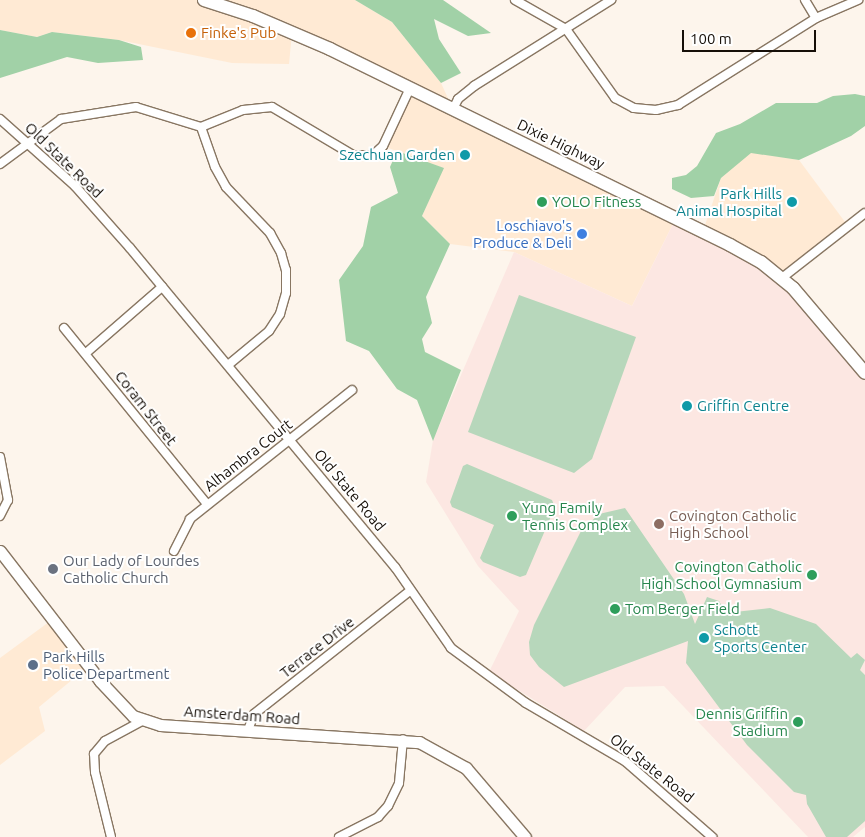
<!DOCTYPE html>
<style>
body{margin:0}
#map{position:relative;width:865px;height:837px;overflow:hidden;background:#fdf5ec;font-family:Ubuntu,sans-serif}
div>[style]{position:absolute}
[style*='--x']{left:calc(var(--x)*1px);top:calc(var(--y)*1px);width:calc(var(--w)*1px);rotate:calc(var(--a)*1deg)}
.built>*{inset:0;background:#ffead4}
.education>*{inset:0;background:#fce7e2}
.green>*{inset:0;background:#b7d7bb}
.forest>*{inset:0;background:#a1d1a7}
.roads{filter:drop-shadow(1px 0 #887662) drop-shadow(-1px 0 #887662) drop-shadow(0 1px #887662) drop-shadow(0 -1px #887662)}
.street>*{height:8px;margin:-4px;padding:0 4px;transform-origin:4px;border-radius:4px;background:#fff}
.secondary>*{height:11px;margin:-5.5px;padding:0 5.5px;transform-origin:5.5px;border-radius:5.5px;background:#fff}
.primary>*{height:12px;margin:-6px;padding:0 6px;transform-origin:6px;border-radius:6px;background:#fff}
.dots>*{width:14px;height:14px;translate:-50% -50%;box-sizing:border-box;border:2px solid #fff;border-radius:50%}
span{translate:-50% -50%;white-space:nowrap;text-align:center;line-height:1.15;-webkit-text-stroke:4px #fff;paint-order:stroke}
.food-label{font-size:15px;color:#c56008}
.left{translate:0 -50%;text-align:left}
.street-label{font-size:15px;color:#160f08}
.culture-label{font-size:15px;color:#0d838f}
.right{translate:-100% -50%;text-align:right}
.leisure-label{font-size:15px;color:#27864d}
.shop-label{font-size:15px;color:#366cbe}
.education-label{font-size:15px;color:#785e54}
.worship-label{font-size:15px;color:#5b616d}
.service-label{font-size:15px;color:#4e5e75}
.scale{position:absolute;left:682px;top:30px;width:134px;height:22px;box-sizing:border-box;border:2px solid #160f08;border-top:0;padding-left:6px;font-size:15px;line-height:18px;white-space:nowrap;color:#160f08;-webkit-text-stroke:4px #fff;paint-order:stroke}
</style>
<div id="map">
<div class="built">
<div style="clip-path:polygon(0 0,355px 0,392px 22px,441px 83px,453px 109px,676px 218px,632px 306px,514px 252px,450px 244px,422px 216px,443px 168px,383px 146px,409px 88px,292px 33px,289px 64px,232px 63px,119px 40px,52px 32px,37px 37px,0 30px)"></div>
<div style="clip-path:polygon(751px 152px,799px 160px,848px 226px,782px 278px,703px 231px,721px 178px)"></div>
<div style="clip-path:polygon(53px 619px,89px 666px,39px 707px,45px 731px,0 765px,0 658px)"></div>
</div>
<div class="education">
<div style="clip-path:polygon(676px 218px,761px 262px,865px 373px,865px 827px,853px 837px,808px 837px,664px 686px,625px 687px,584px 731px,489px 672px,519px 611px,478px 566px,426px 482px,433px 440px,514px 252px,632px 306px)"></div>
</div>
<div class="green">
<div style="clip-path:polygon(519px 295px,636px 337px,592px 459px,574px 473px,468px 432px)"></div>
<div style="clip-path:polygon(467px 464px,552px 500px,555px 507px,526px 575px,520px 577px,483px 562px,480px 558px,494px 525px,452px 507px,450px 502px,463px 466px)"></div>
<div style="clip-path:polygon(625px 508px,684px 594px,695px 624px,707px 597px,719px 601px,726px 613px,770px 608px,816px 624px,851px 658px,857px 653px,865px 660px,860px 670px,865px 675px,865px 821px,847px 837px,826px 837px,807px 804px,806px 795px,794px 792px,747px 745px,686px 663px,688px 641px,564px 687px,539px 667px,530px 655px,529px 642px,534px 625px,581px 531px,599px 514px)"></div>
</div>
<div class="forest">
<div style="clip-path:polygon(355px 0,443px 0,491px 33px,468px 36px,434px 19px,439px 39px,461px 73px,441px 83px,392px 22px)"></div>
<div style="clip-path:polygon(0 30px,37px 37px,52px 32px,119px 40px,141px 47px,143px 60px,98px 63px,67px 57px,0 78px)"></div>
<div style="clip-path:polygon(855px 94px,865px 96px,865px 126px,851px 136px,799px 160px,751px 153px,721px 178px,714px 196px,691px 198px,672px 189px,672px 178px,686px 175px,697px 166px,716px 133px,740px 124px,776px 103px,817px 103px,833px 96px)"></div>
<div style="clip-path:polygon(397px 151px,444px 168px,422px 216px,450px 244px,426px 297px,432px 323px,422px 339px,425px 352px,461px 370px,433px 441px,417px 400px,397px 389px,369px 351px,346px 341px,339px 280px,363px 246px,371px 207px,398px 193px,390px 167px)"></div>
</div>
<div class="roads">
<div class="street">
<div style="--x:515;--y:0;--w:59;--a:29.6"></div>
<div style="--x:566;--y:29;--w:85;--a:54.6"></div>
<div style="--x:615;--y:98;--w:21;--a:28"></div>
<div style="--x:634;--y:108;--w:22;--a:5"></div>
<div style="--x:656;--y:110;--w:23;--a:-13"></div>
<div style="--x:678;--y:105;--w:163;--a:-32.2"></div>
<div style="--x:816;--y:18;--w:46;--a:-23.2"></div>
<div style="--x:805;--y:0;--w:21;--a:59"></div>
<div style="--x:453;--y:109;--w:11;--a:-63"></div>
<div style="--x:458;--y:99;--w:21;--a:-39"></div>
<div style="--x:474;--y:86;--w:162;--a:-32.1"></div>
<div style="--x:0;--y:119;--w:101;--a:41.8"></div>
<div style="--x:75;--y:186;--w:83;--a:48.4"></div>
<div style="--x:130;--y:248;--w:415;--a:50.3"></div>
<div style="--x:395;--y:567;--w:98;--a:55.3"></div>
<div style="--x:451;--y:648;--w:93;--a:36.3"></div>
<div style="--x:526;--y:703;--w:115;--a:30.4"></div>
<div style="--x:625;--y:761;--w:116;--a:41.1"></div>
<div style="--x:201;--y:127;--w:42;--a:70.7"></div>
<div style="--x:215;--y:167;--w:23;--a:61"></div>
<div style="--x:226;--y:187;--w:64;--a:46.3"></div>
<div style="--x:270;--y:233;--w:23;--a:61"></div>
<div style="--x:281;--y:253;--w:18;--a:74"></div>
<div style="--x:286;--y:270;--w:23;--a:90"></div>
<div style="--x:286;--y:293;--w:22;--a:106"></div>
<div style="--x:280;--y:314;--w:20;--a:123"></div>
<div style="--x:269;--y:331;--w:53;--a:140.3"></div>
<div style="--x:0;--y:164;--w:76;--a:-36.4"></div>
<div style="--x:61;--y:119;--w:76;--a:-9.1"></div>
<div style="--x:136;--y:107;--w:68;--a:17.1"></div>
<div style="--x:201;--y:127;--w:45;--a:-22"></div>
<div style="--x:243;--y:110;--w:29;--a:-6"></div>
<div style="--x:272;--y:107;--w:94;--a:30.7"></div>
<div style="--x:353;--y:155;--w:20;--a:0"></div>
<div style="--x:373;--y:155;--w:13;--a:-42"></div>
<div style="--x:383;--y:146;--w:64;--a:-65"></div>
<div style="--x:782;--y:278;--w:105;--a:-38.1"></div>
<div style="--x:64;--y:328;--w:227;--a:50.9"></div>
<div style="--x:86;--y:353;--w:101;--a:-41"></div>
<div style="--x:0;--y:457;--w:44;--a:79.5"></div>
<div style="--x:8;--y:500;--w:18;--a:117"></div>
<div style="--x:174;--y:551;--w:36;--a:-63"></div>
<div style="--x:190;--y:519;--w:207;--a:-38.5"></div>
<div style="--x:248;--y:730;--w:17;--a:-69"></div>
<div style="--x:254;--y:714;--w:199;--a:-38.3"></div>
<div style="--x:111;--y:837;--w:67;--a:-103.8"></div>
<div style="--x:95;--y:772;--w:18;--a:-93"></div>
<div style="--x:94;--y:754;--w:17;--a:-50"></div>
<div style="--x:105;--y:741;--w:42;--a:-28.4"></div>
<div style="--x:339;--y:837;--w:44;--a:-27.1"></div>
<div style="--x:378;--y:817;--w:15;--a:-48"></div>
<div style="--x:388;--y:806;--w:25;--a:-64"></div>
<div style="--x:399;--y:783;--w:44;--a:-84.8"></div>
</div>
<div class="secondary">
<div style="--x:0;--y:551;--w:164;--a:52.4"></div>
<div style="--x:100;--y:681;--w:48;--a:46.7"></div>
<div style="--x:133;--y:716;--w:28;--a:18"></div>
<div style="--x:160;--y:725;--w:260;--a:3.8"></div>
<div style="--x:419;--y:742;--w:54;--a:29"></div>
<div style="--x:466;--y:768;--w:91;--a:49.5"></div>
</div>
<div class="primary">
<div style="--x:204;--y:0;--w:52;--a:18.1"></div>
<div style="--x:253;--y:16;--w:84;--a:23.2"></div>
<div style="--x:330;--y:49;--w:445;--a:26.1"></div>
<div style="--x:730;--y:245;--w:35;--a:29"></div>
<div style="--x:761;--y:262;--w:41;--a:39.1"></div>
<div style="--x:793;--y:288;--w:111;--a:49.7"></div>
</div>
</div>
<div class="dots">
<div style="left:191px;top:33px;background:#e8710a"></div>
<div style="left:465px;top:155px;background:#0f9aa8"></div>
<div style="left:542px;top:202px;background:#2e9e5b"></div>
<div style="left:792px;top:202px;background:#0f9aa8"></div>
<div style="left:582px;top:234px;background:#3f7fe0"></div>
<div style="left:687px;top:406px;background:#0f9aa8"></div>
<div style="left:512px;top:516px;background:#2e9e5b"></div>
<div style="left:659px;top:524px;background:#8d6e63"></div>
<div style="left:53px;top:569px;background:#6b7280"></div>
<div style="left:812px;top:575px;background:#2e9e5b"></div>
<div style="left:615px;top:609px;background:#2e9e5b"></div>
<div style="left:704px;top:638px;background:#0f9aa8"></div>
<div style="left:33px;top:665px;background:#5c6f8a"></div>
<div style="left:798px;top:722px;background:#2e9e5b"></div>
</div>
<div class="food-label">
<span class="left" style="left:201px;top:33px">Finke's Pub</span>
</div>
<div class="street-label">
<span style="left:561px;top:144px;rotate:26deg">Dixie Highway</span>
<span style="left:64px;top:160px;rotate:44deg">Old State Road</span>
<span style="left:146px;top:408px;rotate:52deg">Coram Street</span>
<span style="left:248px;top:455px;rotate:-38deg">Alhambra Court</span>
<span style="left:350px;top:490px;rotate:50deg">Old State Road</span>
<span style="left:317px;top:647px;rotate:-38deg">Terrace Drive</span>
<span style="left:242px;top:715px;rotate:4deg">Amsterdam Road</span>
<span style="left:652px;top:768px;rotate:38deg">Old State Road</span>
</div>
<div class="culture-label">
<span class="right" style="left:455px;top:155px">Szechuan Garden</span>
<span class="right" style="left:782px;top:202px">Park Hills<br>Animal Hospital</span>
<span class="left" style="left:697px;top:406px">Griffin Centre</span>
<span class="left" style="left:714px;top:638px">Schott<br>Sports Center</span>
</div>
<div class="leisure-label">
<span class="left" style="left:552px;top:202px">YOLO Fitness</span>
<span class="left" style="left:522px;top:516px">Yung Family<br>Tennis Complex</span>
<span class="right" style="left:802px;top:575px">Covington Catholic<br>High School Gymnasium</span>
<span class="left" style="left:625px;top:609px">Tom Berger Field</span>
<span class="right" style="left:788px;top:722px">Dennis Griffin<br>Stadium</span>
</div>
<div class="shop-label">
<span class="right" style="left:572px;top:234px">Loschiavo's<br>Produce &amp; Deli</span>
</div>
<div class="education-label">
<span class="left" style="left:669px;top:524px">Covington Catholic<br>High School</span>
</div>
<div class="worship-label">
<span class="left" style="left:63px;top:569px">Our Lady of Lourdes<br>Catholic Church</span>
</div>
<div class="service-label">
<span class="left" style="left:43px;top:665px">Park Hills<br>Police Department</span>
</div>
<div class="scale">100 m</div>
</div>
